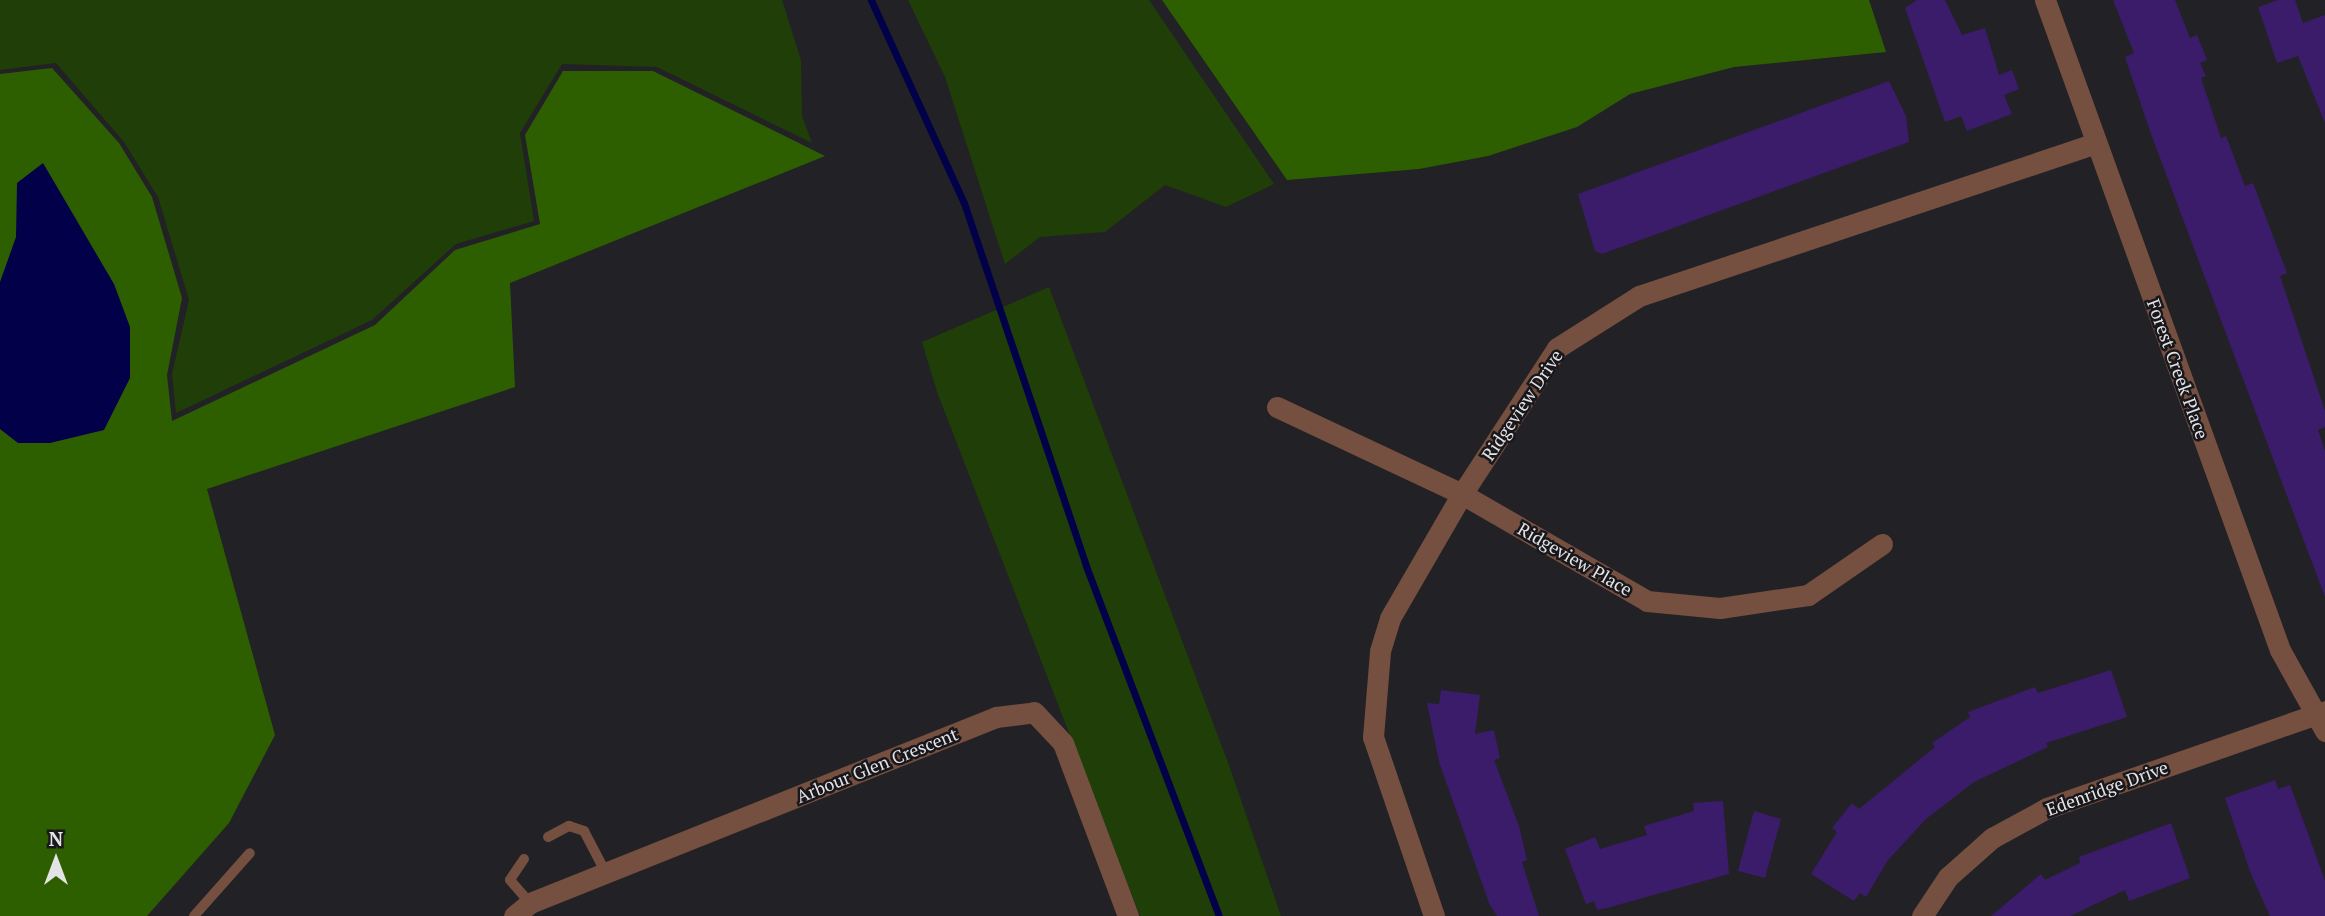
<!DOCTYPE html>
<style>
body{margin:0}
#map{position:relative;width:2325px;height:916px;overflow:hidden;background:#222125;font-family:"PT Serif",serif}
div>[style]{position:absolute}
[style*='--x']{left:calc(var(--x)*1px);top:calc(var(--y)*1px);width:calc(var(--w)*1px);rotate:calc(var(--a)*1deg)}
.green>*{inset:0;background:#1f3e08}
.forest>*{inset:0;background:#2d5f00}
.water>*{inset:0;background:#010049}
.stream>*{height:7px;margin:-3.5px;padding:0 3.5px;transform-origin:3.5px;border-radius:3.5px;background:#010049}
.building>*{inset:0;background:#3b1c6a}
.lane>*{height:10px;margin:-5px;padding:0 5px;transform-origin:5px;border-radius:5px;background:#754f3f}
.street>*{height:21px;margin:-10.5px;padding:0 10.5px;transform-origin:10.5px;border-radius:10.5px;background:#754f3f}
span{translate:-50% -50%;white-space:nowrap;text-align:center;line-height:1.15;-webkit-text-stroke:5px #18171b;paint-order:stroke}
.street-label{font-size:18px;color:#e4e3e6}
.north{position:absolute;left:21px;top:825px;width:70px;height:70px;-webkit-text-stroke:5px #18171b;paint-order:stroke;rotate:0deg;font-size:19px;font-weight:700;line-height:28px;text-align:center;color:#e4e3e6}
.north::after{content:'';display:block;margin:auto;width:24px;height:32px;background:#e4e3e6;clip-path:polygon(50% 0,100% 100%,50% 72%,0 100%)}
</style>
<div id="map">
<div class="green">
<div style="clip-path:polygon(0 0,782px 0,801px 60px,802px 116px,812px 143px,657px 67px,562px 64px,520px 133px,534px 221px,456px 244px,372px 320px,176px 413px,172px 374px,189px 300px,158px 197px,124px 142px,56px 63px,0 70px)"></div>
<div style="clip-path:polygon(908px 0,1149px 0,1274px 184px,1226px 207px,1165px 185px,1105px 232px,1040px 237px,1005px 264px,945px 77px)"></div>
<div style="clip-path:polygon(1049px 287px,1230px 768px,1281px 916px,1140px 916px,937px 392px,922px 342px)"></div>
</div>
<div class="forest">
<div style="clip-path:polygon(1162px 0,1869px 0,1886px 52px,1734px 67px,1630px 94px,1577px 127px,1488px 156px,1419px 169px,1287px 180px)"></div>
<div style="clip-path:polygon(52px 68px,119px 143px,152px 197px,182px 298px,167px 375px,172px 421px,375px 325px,455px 250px,540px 224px,525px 135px,563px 71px,653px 71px,825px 156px,510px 283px,515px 387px,207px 489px,275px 735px,229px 823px,147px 916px,0 916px,0 74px)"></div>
</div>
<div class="water">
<div style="clip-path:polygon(43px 163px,114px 284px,130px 327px,130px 378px,104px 430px,50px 443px,18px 443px,0 429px,0 282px,16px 237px,17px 183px)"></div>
</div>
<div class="stream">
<div style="--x:871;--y:0;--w:223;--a:65.4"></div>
<div style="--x:964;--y:203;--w:383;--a:71.4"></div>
<div style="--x:1086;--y:566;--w:374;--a:69.2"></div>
</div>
<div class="building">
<div style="clip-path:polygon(1917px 0,1945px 0,1962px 35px,1985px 28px,1999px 75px,2012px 70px,2019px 89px,2004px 95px,2012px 114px,1967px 131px,1961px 116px,1945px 122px,1905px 8px)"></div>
<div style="clip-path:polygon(2113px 0,2175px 0,2190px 38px,2197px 35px,2207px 60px,2200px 63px,2206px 76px,2201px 78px,2221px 138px,2226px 136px,2245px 186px,2253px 183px,2287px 273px,2280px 276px,2325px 411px,2325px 427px,2318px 430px,2325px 451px,2325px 597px,2151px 134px,2125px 57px,2134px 53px)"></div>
<div style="clip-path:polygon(2278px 0,2295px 0,2303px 23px,2325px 15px,2325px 123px,2298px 56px,2277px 63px,2258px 7px)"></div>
<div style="clip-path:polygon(1889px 81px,1906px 116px,1909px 142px,1602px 254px,1595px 251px,1578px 194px)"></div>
<div style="clip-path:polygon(2111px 670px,2127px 717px,2046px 743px,2048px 747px,1974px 782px,1926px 819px,1888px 860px,1866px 897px,1860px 893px,1854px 901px,1811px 874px,1837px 832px,1832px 828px,1852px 803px,1859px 809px,1935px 747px,1932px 743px,1970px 717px,1968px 712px,2035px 687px,2038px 693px)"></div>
<div style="clip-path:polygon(1441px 690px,1480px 695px,1475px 734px,1494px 730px,1500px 758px,1494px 760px,1519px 826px,1527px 860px,1522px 862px,1539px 916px,1497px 916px,1489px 903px,1439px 762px,1427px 703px,1439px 704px)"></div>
<div style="clip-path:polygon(2275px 780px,2278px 789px,2290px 785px,2310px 839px,2325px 881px,2325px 916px,2270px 916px,2251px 874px,2225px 798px)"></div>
<div style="clip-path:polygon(1723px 801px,1729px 874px,1607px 908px,1597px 910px,1594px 901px,1586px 904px,1565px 849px,1595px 837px,1600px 849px,1647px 835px,1644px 826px,1694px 811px,1693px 803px)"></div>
<div style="clip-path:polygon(1754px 811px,1781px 819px,1765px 878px,1738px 871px)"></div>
<div style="clip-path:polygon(2171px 823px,2190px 878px,2129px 901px,2125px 890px,2070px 916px,1991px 916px,2041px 874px,2045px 880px,2080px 863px,2079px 857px)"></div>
</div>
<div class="lane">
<div style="--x:548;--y:837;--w:24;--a:-28"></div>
<div style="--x:569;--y:826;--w:16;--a:18"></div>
<div style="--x:584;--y:831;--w:47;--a:62.4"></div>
<div style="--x:524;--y:859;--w:25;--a:124"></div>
<div style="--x:510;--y:880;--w:30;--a:49"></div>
<div style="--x:194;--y:916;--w:84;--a:-48.4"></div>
</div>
<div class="street">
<div style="--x:2045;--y:0;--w:691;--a:70.12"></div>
<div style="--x:2280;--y:650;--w:93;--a:60.9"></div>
<div style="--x:1277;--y:407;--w:204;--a:25.2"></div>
<div style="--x:1462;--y:494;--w:214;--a:30"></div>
<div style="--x:1647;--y:601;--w:73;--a:5.5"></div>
<div style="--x:1720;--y:608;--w:89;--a:-8.4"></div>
<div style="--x:1808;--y:595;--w:90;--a:-34.6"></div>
<div style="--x:514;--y:916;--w:21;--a:-39"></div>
<div style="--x:530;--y:903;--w:502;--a:-21.76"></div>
<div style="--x:996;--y:717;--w:38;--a:-7"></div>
<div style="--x:1034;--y:712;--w:42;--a:46.9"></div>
<div style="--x:1063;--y:743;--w:185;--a:69.4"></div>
<div style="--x:1434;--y:916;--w:189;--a:-108.8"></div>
<div style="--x:1373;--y:737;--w:86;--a:-85.3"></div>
<div style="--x:1380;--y:651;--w:34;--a:-73"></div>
<div style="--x:1390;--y:618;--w:143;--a:-59.9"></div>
<div style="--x:1462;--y:494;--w:174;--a:-56.9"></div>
<div style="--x:1557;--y:348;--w:97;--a:-32.4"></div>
<div style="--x:1639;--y:296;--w:482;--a:-18.5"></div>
<div style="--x:1922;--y:916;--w:47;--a:-56.3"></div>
<div style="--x:1948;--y:877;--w:59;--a:-41.6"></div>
<div style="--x:1992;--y:838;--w:63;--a:-28.6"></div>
<div style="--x:2047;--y:808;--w:294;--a:-19.2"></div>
</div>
<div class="street-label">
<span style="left:2178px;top:369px;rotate:70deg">Forest Creek Place</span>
<span style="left:1522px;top:405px;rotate:-56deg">Ridgeview Drive</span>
<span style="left:1575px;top:559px;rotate:30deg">Ridgeview Place</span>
<span style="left:877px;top:765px;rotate:-22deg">Arbour Glen Crescent</span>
<span style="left:2107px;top:788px;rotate:-20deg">Edenridge Drive</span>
</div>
<div class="north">N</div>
</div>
